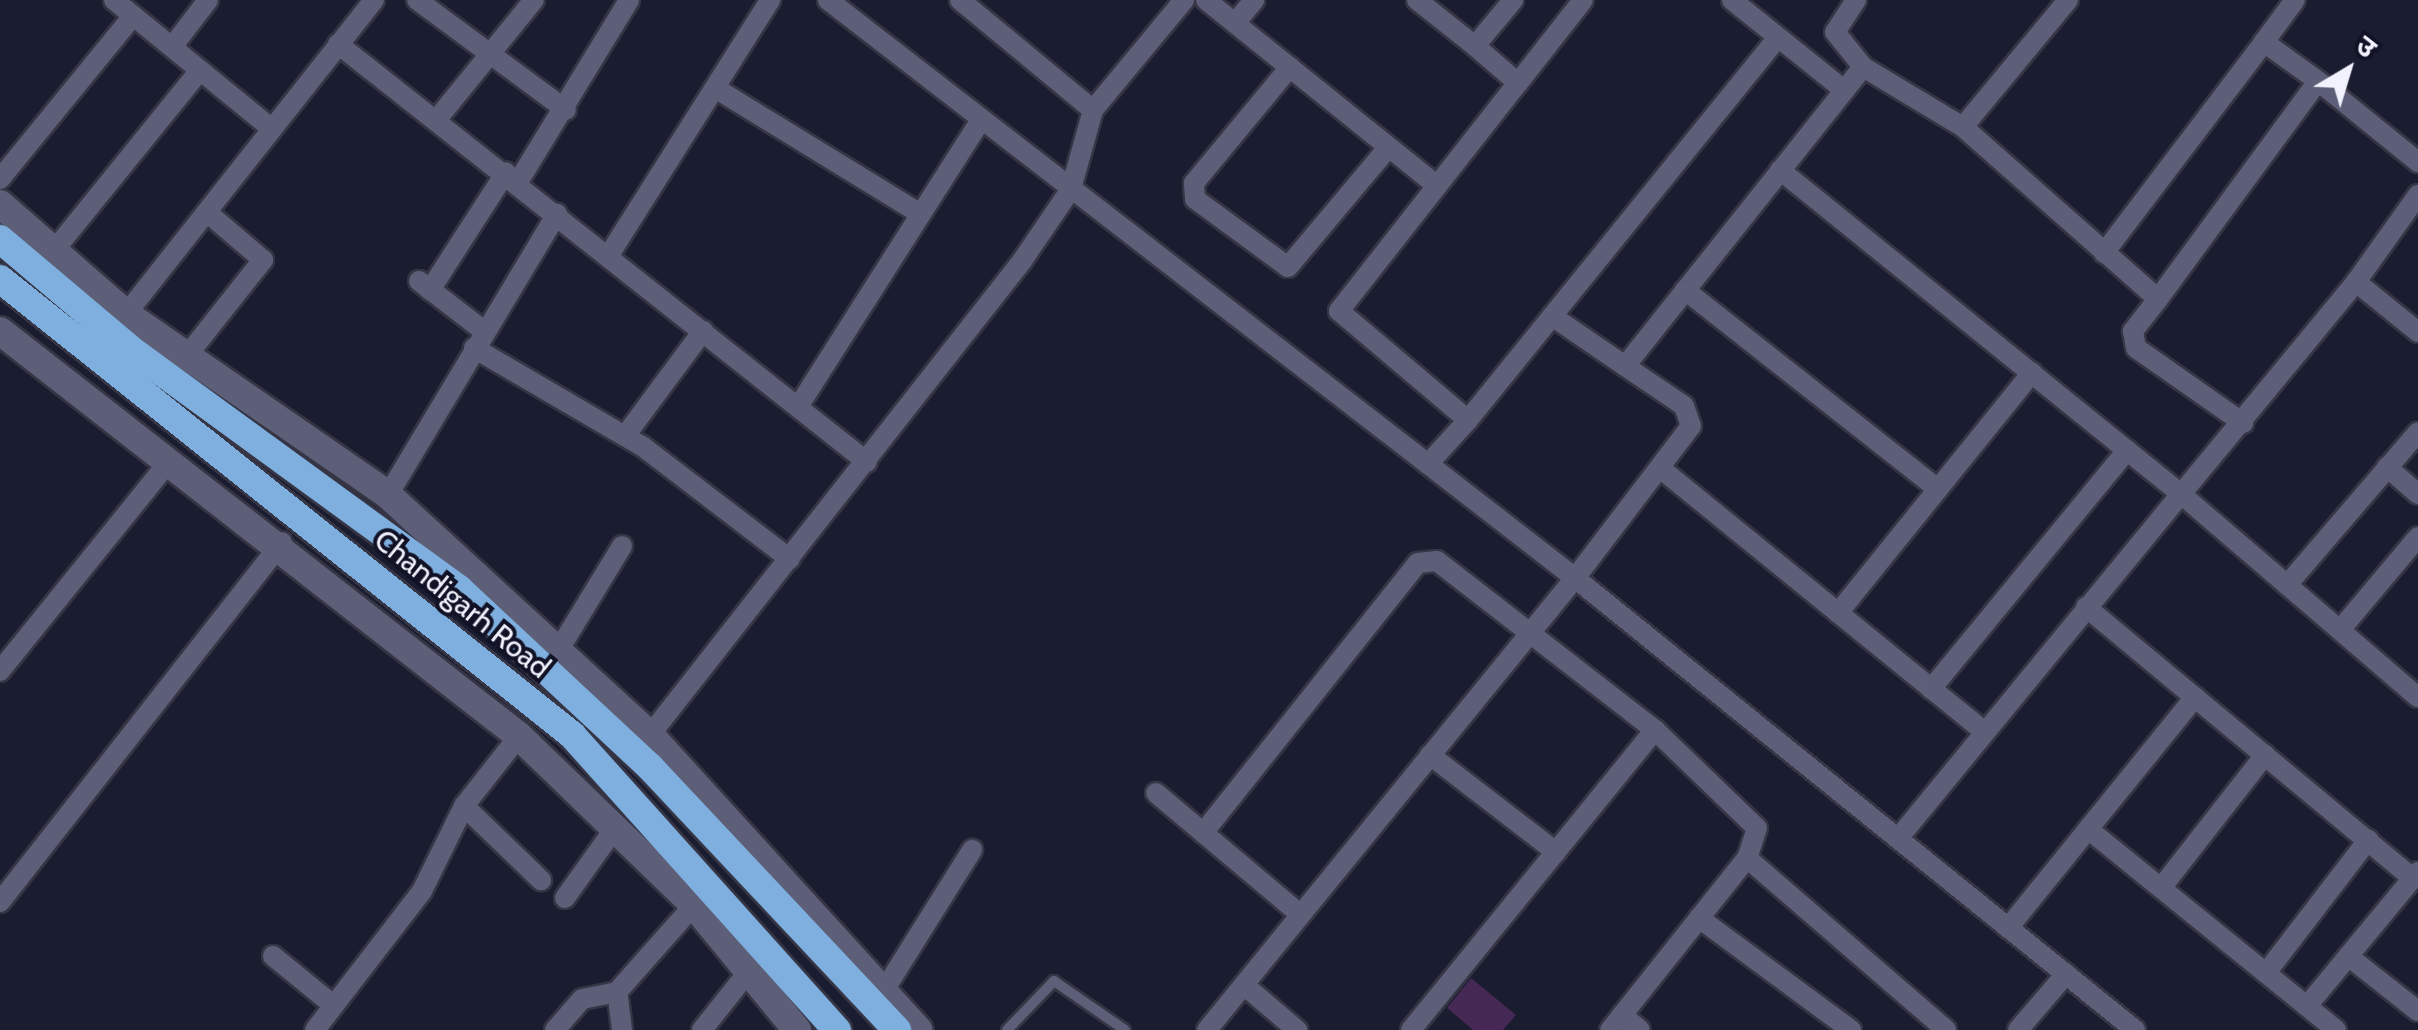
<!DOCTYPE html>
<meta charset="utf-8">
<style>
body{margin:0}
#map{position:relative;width:2418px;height:1030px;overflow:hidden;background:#1a1c30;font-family:Cabin,"Noto Sans Devanagari",sans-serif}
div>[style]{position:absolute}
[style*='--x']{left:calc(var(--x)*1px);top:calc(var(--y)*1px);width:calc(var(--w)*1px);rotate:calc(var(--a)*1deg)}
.building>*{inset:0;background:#452854}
.roads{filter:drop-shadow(2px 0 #353545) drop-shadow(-2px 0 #353545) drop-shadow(0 2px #353545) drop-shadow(0 -2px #353545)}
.service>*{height:10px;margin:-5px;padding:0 5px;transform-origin:5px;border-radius:5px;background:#5c5f77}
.minor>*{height:20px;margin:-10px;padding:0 10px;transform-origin:10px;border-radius:10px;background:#5c5f77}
.secondary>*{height:28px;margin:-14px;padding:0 14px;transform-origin:14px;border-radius:14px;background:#5c5f77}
.trunk>*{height:28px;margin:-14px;padding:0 14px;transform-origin:14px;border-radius:14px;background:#7eafde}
span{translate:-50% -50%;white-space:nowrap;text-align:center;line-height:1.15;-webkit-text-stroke:8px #111226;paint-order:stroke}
.street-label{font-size:30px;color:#f0f2fd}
.north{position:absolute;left:2298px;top:20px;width:100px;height:100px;-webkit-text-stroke:8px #111226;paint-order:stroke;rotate:38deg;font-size:28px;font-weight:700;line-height:40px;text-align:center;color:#f0f2fd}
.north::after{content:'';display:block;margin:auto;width:35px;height:45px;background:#f0f2fd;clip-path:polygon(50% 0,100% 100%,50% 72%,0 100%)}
</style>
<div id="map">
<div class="building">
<div style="clip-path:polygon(1471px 978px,1516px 1015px,1503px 1030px,1473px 1030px,1447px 1008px)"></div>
</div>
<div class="roads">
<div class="service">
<div style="--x:1007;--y:1030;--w:68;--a:-46.2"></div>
<div style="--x:1054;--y:981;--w:86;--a:34.6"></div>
</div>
<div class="minor">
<div style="--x:114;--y:0;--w:204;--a:39.2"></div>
<div style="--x:417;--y:0;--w:185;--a:36.4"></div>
<div style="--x:828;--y:0;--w:758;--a:37.72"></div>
<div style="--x:960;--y:0;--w:173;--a:39.6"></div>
<div style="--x:1093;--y:110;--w:143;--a:-50.4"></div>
<div style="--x:1206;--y:0;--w:295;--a:38.8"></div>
<div style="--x:1417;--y:0;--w:74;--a:38.4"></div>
<div style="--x:1732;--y:0;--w:144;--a:38.8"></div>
<div style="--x:1856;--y:0;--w:38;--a:123"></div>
<div style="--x:1835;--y:32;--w:45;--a:51.3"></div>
<div style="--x:2068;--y:0;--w:165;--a:129.6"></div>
<div style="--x:1963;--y:127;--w:117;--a:-149"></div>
<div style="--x:1863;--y:67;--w:382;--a:128.5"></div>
<div style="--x:1625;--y:366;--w:71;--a:34.1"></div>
<div style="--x:1684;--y:406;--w:21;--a:71"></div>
<div style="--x:1691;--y:426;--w:191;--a:127.3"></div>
<div style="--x:1575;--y:578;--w:720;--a:38.91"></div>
<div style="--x:1235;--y:23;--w:30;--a:-50"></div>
<div style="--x:338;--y:44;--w:674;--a:38.31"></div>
<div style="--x:172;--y:47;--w:59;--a:-52.5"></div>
<div style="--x:1290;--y:67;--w:151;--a:129.6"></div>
<div style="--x:1194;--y:183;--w:16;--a:86"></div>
<div style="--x:1195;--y:199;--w:115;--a:36.2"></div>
<div style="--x:1288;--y:267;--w:155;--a:-50"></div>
<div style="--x:2318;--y:81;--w:129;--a:39"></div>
<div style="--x:1518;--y:83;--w:105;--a:-51.9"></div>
<div style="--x:715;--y:88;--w:241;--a:31.5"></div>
<div style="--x:438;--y:118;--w:152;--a:-50.9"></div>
<div style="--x:1963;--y:127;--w:260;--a:41.4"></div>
<div style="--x:2158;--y:299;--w:270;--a:-53.7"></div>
<div style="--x:2318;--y:81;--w:67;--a:-144.2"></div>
<div style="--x:2264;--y:42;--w:52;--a:-53.6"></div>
<div style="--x:1780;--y:170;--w:516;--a:38.94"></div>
<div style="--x:2181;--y:494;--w:446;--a:129.4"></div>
<div style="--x:0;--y:179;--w:210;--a:-50.8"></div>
<div style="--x:518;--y:182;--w:213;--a:-58.6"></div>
<div style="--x:52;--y:253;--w:235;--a:-51"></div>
<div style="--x:2104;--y:253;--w:265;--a:-52.8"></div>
<div style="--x:609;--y:255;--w:302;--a:-57.7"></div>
<div style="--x:419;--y:281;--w:82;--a:37.6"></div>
<div style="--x:2356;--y:282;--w:107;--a:-54.5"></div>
<div style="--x:430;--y:290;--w:140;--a:-57.2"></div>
<div style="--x:1685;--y:290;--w:322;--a:38.2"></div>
<div style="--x:2158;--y:299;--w:41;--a:128"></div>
<div style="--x:2133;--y:331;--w:17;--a:80"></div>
<div style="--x:2136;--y:348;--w:131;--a:35"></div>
<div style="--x:126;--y:314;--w:400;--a:-51.7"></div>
<div style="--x:1552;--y:316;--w:88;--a:34.4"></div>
<div style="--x:2418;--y:332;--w:80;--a:-141.1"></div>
<div style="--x:2356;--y:282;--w:275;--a:129.5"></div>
<div style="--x:2181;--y:494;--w:312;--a:40.6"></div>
<div style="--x:474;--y:348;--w:194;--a:30.3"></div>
<div style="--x:642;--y:446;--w:186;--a:37.4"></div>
<div style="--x:186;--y:357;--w:124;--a:-51.6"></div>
<div style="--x:263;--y:260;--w:72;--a:-139.5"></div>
<div style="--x:798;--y:407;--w:337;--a:-57.5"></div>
<div style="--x:1468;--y:420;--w:491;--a:-51"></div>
<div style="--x:625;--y:436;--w:131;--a:-53.4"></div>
<div style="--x:2387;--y:467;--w:41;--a:41.1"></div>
<div style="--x:1660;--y:468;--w:415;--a:39.1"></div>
<div style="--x:388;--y:495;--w:328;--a:-59"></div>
<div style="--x:2287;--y:585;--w:201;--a:-49.4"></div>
<div style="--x:2086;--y:607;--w:425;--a:39.7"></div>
<div style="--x:1838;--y:613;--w:309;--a:-51.1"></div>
<div style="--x:2340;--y:630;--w:121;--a:-50"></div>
<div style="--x:558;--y:651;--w:123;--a:-58.6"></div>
<div style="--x:0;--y:671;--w:267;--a:-51.1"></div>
<div style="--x:1931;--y:689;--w:309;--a:-50.6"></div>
<div style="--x:650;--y:735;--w:603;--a:-51.87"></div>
<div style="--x:1022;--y:261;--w:87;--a:-55.8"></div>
<div style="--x:1071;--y:189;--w:82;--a:-74.4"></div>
<div style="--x:1430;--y:755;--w:159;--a:37.6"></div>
<div style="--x:1156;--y:793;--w:189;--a:40.1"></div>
<div style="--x:464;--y:806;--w:107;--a:43.9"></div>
<div style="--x:2088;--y:829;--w:319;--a:39"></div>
<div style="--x:1203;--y:833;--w:345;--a:-51.5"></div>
<div style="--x:1418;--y:563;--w:19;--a:-6"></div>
<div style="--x:1437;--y:561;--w:276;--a:37.8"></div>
<div style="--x:1655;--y:730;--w:141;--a:43.9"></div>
<div style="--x:1757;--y:828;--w:32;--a:108"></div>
<div style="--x:1747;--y:858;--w:220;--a:128.5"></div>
<div style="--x:1747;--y:858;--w:263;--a:40.8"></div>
<div style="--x:2161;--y:888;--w:169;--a:-52"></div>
<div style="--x:565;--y:898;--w:86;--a:-54.5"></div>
<div style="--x:0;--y:902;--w:457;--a:-51.9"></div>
<div style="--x:1699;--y:918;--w:189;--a:36.4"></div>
<div style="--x:2008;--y:928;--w:297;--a:-51"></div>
<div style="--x:273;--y:956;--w:77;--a:39.2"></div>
<div style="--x:2348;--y:956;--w:89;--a:38.2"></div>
<div style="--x:2266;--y:973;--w:168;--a:-52.5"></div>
<div style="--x:1244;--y:985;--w:70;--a:40.3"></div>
<div style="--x:883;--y:992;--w:168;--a:-57.9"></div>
<div style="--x:2307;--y:1006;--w:174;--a:-50.4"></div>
<div style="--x:1622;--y:1015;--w:23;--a:40"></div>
<div style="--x:315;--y:1030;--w:175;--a:-52.4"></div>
<div style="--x:422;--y:891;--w:95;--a:-63.7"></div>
<div style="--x:464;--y:806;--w:89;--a:-51.8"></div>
<div style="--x:555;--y:1030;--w:41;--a:-48.9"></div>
<div style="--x:582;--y:999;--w:36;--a:-11"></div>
<div style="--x:622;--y:1030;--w:38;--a:-97"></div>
<div style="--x:617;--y:992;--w:116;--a:-48.5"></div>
<div style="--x:702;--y:1030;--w:75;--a:-51.5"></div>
<div style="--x:1207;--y:1030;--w:583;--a:-50.85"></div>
<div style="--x:1575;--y:578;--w:186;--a:-142.2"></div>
<div style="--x:1428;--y:464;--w:59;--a:-47.7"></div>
<div style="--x:1468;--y:420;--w:169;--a:-139.8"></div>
<div style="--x:1339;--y:311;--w:290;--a:-51.9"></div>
<div style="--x:1518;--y:83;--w:57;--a:-139.3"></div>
<div style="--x:1475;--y:46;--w:60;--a:-50.4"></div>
<div style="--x:1411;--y:1030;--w:387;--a:-50.9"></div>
<div style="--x:2018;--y:1030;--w:74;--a:-49.4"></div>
</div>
<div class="secondary">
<div style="--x:0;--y:204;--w:167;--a:41.1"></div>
<div style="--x:126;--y:314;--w:318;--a:34.6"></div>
<div style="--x:388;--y:495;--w:355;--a:42.5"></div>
<div style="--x:650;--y:735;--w:399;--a:47.7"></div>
<div style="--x:0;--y:331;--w:658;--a:37.97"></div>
<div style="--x:519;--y:736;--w:243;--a:44"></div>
<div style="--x:694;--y:905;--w:162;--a:50.5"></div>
</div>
<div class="trunk">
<div style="--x:0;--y:239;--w:170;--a:40.2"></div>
<div style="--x:130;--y:349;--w:407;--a:36.1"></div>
<div style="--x:459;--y:589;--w:261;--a:43"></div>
<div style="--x:650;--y:767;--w:361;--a:46.8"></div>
<div style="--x:0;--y:279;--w:732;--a:38.56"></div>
<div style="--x:572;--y:735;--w:397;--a:48.1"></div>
</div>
</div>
<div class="street-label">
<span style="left:462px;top:604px;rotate:39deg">Chandigarh Road</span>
</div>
<div class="north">उ</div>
</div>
